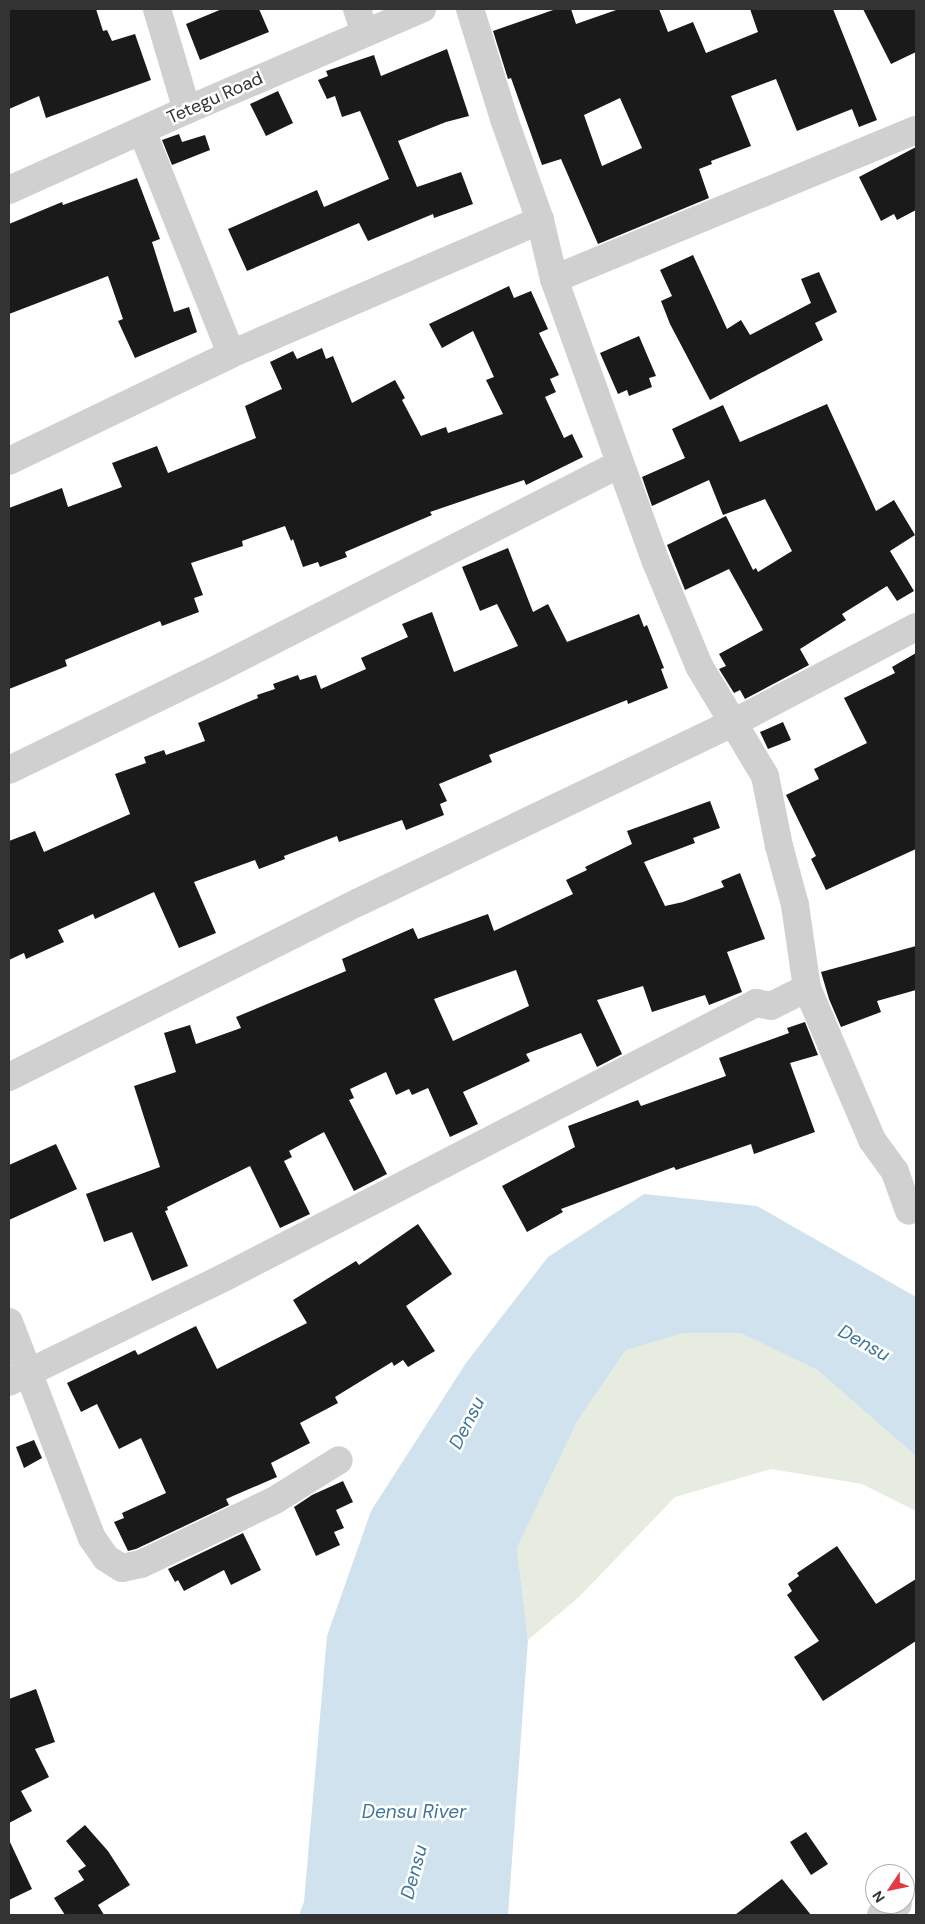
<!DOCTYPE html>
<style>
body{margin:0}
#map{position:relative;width:925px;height:1924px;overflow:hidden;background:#fff;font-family:"DM Sans",sans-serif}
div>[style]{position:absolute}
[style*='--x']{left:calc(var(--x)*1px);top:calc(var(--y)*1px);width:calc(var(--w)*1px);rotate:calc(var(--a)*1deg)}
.green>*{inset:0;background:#e6ecdf}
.water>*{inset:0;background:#cfe2ee}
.building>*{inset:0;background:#1a1a1a}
.minor>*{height:28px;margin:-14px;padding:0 14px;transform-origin:14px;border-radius:14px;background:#d0d0d0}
span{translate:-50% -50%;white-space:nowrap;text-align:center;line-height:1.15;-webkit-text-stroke:5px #fff;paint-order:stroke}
.street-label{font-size:18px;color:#333}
.water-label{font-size:19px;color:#3f7597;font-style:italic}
.frame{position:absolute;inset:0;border:10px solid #333;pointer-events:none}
.north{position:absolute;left:865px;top:1864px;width:50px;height:50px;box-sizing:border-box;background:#fff;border:1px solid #adadad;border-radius:50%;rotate:236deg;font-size:14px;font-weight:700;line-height:20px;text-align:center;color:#333}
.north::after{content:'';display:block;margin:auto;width:18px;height:22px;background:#e63946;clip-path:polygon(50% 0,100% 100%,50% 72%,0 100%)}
</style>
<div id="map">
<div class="green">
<div style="clip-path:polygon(684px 1333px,740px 1333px,817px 1370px,916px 1456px,916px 1511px,862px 1484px,771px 1469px,675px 1497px,579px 1597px,528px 1640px,517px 1548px,578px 1420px,626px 1350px)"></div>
</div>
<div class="water">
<div style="clip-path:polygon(644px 1194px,757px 1206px,916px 1297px,916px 1456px,817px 1370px,740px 1333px,684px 1333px,626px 1350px,578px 1420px,517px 1548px,528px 1640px,508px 1915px,299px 1915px,304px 1902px,327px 1636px,371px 1511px,466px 1363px,548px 1257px)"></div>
</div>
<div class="building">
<div style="clip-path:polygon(9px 9px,96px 9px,103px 31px,107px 30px,112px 41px,135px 34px,151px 80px,46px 118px,39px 96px,9px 109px)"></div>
<div style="clip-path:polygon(222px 9px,259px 9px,269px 32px,200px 60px,186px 24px)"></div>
<div style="clip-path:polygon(evenodd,556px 9px,571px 9px,576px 24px,619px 9px,659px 9px,668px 32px,693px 22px,706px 53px,758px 32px,750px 9px,833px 9px,877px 120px,859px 127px,852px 109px,797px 131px,776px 79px,731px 96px,751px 146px,711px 161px,712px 164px,699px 169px,709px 198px,598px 244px,561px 159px,542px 165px,511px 78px,508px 79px,493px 31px,556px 9px,620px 98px,642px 148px,602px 166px,584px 115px,620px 98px)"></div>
<div style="clip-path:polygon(863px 9px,916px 9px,916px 52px,891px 64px)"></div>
<div style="clip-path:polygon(447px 49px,469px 116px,446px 122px,398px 141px,417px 187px,461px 172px,473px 204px,434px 218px,433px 214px,368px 241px,359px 223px,247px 271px,228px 229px,317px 190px,324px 207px,389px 179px,360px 111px,342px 117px,335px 96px,327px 99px,318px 80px,328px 76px,326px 71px,374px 55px,381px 76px)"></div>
<div style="clip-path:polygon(278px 91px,293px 123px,266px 136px,250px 104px)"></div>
<div style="clip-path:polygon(179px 134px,182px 142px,205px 135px,210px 150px,172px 165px,162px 140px)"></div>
<div style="clip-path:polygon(916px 147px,916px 210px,897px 220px,894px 214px,881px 221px,859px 177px)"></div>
<div style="clip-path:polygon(137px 178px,160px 239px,152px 242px,174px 312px,189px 307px,197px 332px,135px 358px,118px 321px,123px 319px,108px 276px,9px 314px,9px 224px,62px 202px,63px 205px)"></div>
<div style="clip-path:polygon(693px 255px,727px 329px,741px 320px,750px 335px,811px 303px,801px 279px,819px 272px,837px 312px,815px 323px,823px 340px,710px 400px,670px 324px,661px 301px,672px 296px,660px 270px)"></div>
<div style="clip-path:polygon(509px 286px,514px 298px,531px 291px,548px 329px,539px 333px,559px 375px,550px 379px,556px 392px,545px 397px,564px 438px,572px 434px,583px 457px,526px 485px,524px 480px,430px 512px,432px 515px,345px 552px,347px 557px,320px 567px,318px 562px,303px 567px,293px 539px,291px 541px,285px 526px,242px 541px,243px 546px,191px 563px,203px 595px,194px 598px,199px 612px,162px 626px,160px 621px,65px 660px,67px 666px,9px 689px,9px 508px,62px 488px,68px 507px,122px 487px,112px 463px,157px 446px,168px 473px,256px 438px,245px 406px,282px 389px,270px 362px,293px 351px,297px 359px,322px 348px,326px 359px,333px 356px,352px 403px,395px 380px,405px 398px,402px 400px,421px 436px,446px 427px,448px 433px,503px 414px,486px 380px,494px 377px,473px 331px,442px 348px,429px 324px)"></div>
<div style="clip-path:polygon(639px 336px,656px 376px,649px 378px,652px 387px,629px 396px,627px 390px,618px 394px,600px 353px)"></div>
<div style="clip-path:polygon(827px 404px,876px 511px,894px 500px,915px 535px,890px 551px,914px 591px,897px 601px,887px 586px,842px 614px,846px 620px,800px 649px,809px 665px,745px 699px,740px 690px,734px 693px,719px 669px,726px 666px,719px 654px,763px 630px,729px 569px,685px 590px,667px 545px,726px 516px,753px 570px,756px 568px,758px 572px,792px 551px,765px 499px,723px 515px,709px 480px,652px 506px,642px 477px,685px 458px,672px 429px,723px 405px,740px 442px)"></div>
<div style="clip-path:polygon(508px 548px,533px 612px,548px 604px,567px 642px,639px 614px,644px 627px,647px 625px,664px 668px,661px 669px,668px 688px,628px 704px,627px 700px,489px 755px,492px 762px,439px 784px,447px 801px,440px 804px,444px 815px,406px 830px,402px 820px,339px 842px,337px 836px,284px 856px,285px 859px,259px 869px,255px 860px,194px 882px,216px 933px,179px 948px,154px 892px,95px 919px,93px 914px,58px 930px,64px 942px,26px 959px,24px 953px,9px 960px,9px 841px,35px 831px,44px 852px,130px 814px,115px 774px,146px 763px,144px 757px,164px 750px,166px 755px,205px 741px,198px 723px,258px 698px,257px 695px,275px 689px,273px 684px,298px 675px,300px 680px,316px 675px,321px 689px,366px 669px,361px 658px,408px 637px,402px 624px,432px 612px,454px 672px,518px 646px,497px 604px,480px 611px,462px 567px)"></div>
<div style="clip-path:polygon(916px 653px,916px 849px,826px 890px,811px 859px,816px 856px,786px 795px,819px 779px,814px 769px,867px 743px,844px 698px,895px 673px,892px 667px)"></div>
<div style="clip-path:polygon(783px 722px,791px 740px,768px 749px,760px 732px)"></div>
<div style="clip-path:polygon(evenodd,710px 801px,720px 828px,693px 838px,695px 843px,644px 862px,665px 906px,683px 902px,724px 887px,721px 881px,740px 873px,765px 939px,727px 952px,742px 992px,709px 1005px,705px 995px,652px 1012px,643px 986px,597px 1000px,622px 1054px,597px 1067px,581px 1033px,526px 1054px,530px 1061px,463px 1092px,478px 1124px,450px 1137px,428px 1088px,412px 1095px,409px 1089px,396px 1095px,386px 1072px,350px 1089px,354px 1098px,349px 1100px,387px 1174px,354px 1191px,324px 1132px,289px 1151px,292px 1157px,284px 1161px,310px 1214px,280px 1228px,250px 1166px,167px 1207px,168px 1210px,165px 1211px,188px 1266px,152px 1281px,132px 1232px,104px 1242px,86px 1194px,160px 1167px,134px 1086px,176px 1072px,164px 1033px,190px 1025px,196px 1044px,241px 1028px,236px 1017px,346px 971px,342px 959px,413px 928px,418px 939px,488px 914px,494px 931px,573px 894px,566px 880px,587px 870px,585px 867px,632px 844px,627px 831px,710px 801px,516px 970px,529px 1006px,453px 1041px,434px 999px,516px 970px)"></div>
<div style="clip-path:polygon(916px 946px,916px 990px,877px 1001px,881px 1012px,841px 1027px,829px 999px,821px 972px)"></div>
<div style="clip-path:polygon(805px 1022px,818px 1055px,790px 1063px,815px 1132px,754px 1154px,751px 1144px,676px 1170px,674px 1167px,561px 1209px,563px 1212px,527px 1232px,502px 1186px,575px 1147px,568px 1126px,638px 1100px,641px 1106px,726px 1076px,719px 1058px,789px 1033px,787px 1028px)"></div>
<div style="clip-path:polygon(56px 1144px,77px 1189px,9px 1220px,9px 1165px)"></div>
<div style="clip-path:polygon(418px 1224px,452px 1274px,406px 1306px,435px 1351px,408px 1367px,403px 1360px,394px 1366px,392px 1362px,335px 1397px,338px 1403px,300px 1423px,310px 1443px,271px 1463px,277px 1477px,226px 1499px,229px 1505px,136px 1549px,128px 1551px,114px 1522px,124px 1518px,122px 1513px,166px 1493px,141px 1438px,119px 1449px,97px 1404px,81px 1412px,67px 1383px,135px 1350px,138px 1355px,196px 1326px,217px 1369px,307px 1323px,293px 1300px,356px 1261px,359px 1265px)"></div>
<div style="clip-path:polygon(34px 1440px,42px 1458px,24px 1468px,16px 1447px)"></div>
<div style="clip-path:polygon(343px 1481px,353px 1502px,336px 1510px,344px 1528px,334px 1532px,340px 1545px,316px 1556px,294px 1507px,312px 1495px)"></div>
<div style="clip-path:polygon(243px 1533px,261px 1570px,231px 1585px,224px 1570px,184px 1591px,178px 1580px,175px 1582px,168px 1569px)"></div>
<div style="clip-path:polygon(837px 1546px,876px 1604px,916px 1579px,916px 1641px,823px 1701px,794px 1657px,819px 1641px,787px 1595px,792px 1591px,788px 1584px,799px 1576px,797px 1573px)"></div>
<div style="clip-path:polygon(36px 1689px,55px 1742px,35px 1749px,49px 1777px,21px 1791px,32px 1811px,9px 1823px,9px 1699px)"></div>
<div style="clip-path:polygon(85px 1825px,108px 1851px,130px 1885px,98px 1905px,104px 1915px,65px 1915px,54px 1898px,84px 1880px,78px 1871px,86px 1866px,66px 1841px)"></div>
<div style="clip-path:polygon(806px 1832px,828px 1864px,811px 1875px,790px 1842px)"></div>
<div style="clip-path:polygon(9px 1840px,32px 1889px,9px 1900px)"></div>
<div style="clip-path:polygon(782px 1879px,811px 1915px,735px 1915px)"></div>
</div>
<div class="minor">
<div style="--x:157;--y:9;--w:105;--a:73.5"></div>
<div style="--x:357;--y:9;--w:25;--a:72"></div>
<div style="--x:470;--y:9;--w:115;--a:72.8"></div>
<div style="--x:504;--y:119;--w:107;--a:70.4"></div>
<div style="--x:540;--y:220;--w:61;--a:76.7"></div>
<div style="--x:554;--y:279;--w:301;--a:70.2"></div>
<div style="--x:656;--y:562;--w:113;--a:67.5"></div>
<div style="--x:699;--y:666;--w:128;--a:59"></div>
<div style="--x:765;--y:776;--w:71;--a:78.7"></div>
<div style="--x:779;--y:846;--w:61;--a:74.8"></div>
<div style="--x:795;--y:905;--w:84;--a:81.8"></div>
<div style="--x:807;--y:988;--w:165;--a:66.8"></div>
<div style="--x:872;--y:1140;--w:39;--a:54"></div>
<div style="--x:895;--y:1172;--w:41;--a:70.3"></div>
<div style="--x:142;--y:131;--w:240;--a:68.2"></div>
<div style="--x:9;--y:190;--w:195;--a:-24.2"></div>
<div style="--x:187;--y:110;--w:256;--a:-23.3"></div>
<div style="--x:554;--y:279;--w:391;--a:-22.4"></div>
<div style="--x:9;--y:461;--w:246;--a:-25.7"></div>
<div style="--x:231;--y:354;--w:337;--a:-23.4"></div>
<div style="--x:9;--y:770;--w:238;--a:-25.9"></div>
<div style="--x:223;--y:666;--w:445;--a:-27"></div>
<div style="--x:9;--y:1077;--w:391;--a:-26.6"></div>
<div style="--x:359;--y:902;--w:415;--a:-25.6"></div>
<div style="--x:733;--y:723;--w:207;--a:-27.7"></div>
<div style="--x:9;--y:1322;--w:231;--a:69"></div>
<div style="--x:92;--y:1538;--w:24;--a:55"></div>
<div style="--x:106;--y:1558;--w:19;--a:32"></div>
<div style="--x:122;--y:1568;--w:19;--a:-12"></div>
<div style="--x:141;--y:1564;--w:148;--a:-25.5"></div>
<div style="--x:275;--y:1500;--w:75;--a:-32"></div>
<div style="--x:9;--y:1382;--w:240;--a:-25.9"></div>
<div style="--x:225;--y:1277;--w:598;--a:-27.29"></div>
<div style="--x:756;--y:1003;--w:15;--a:11"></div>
<div style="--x:771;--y:1006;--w:40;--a:-26.6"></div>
<div style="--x:881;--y:1915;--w:20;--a:-33"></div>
</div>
<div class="street-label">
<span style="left:215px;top:98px;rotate:-24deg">Tetegu Road</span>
</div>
<div class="water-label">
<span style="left:864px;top:1343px;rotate:29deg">Densu</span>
<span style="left:467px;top:1423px;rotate:-63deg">Densu</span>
<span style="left:414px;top:1812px">Densu River</span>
<span style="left:414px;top:1872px;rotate:-75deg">Densu</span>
</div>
<div class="frame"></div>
<div class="north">N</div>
</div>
